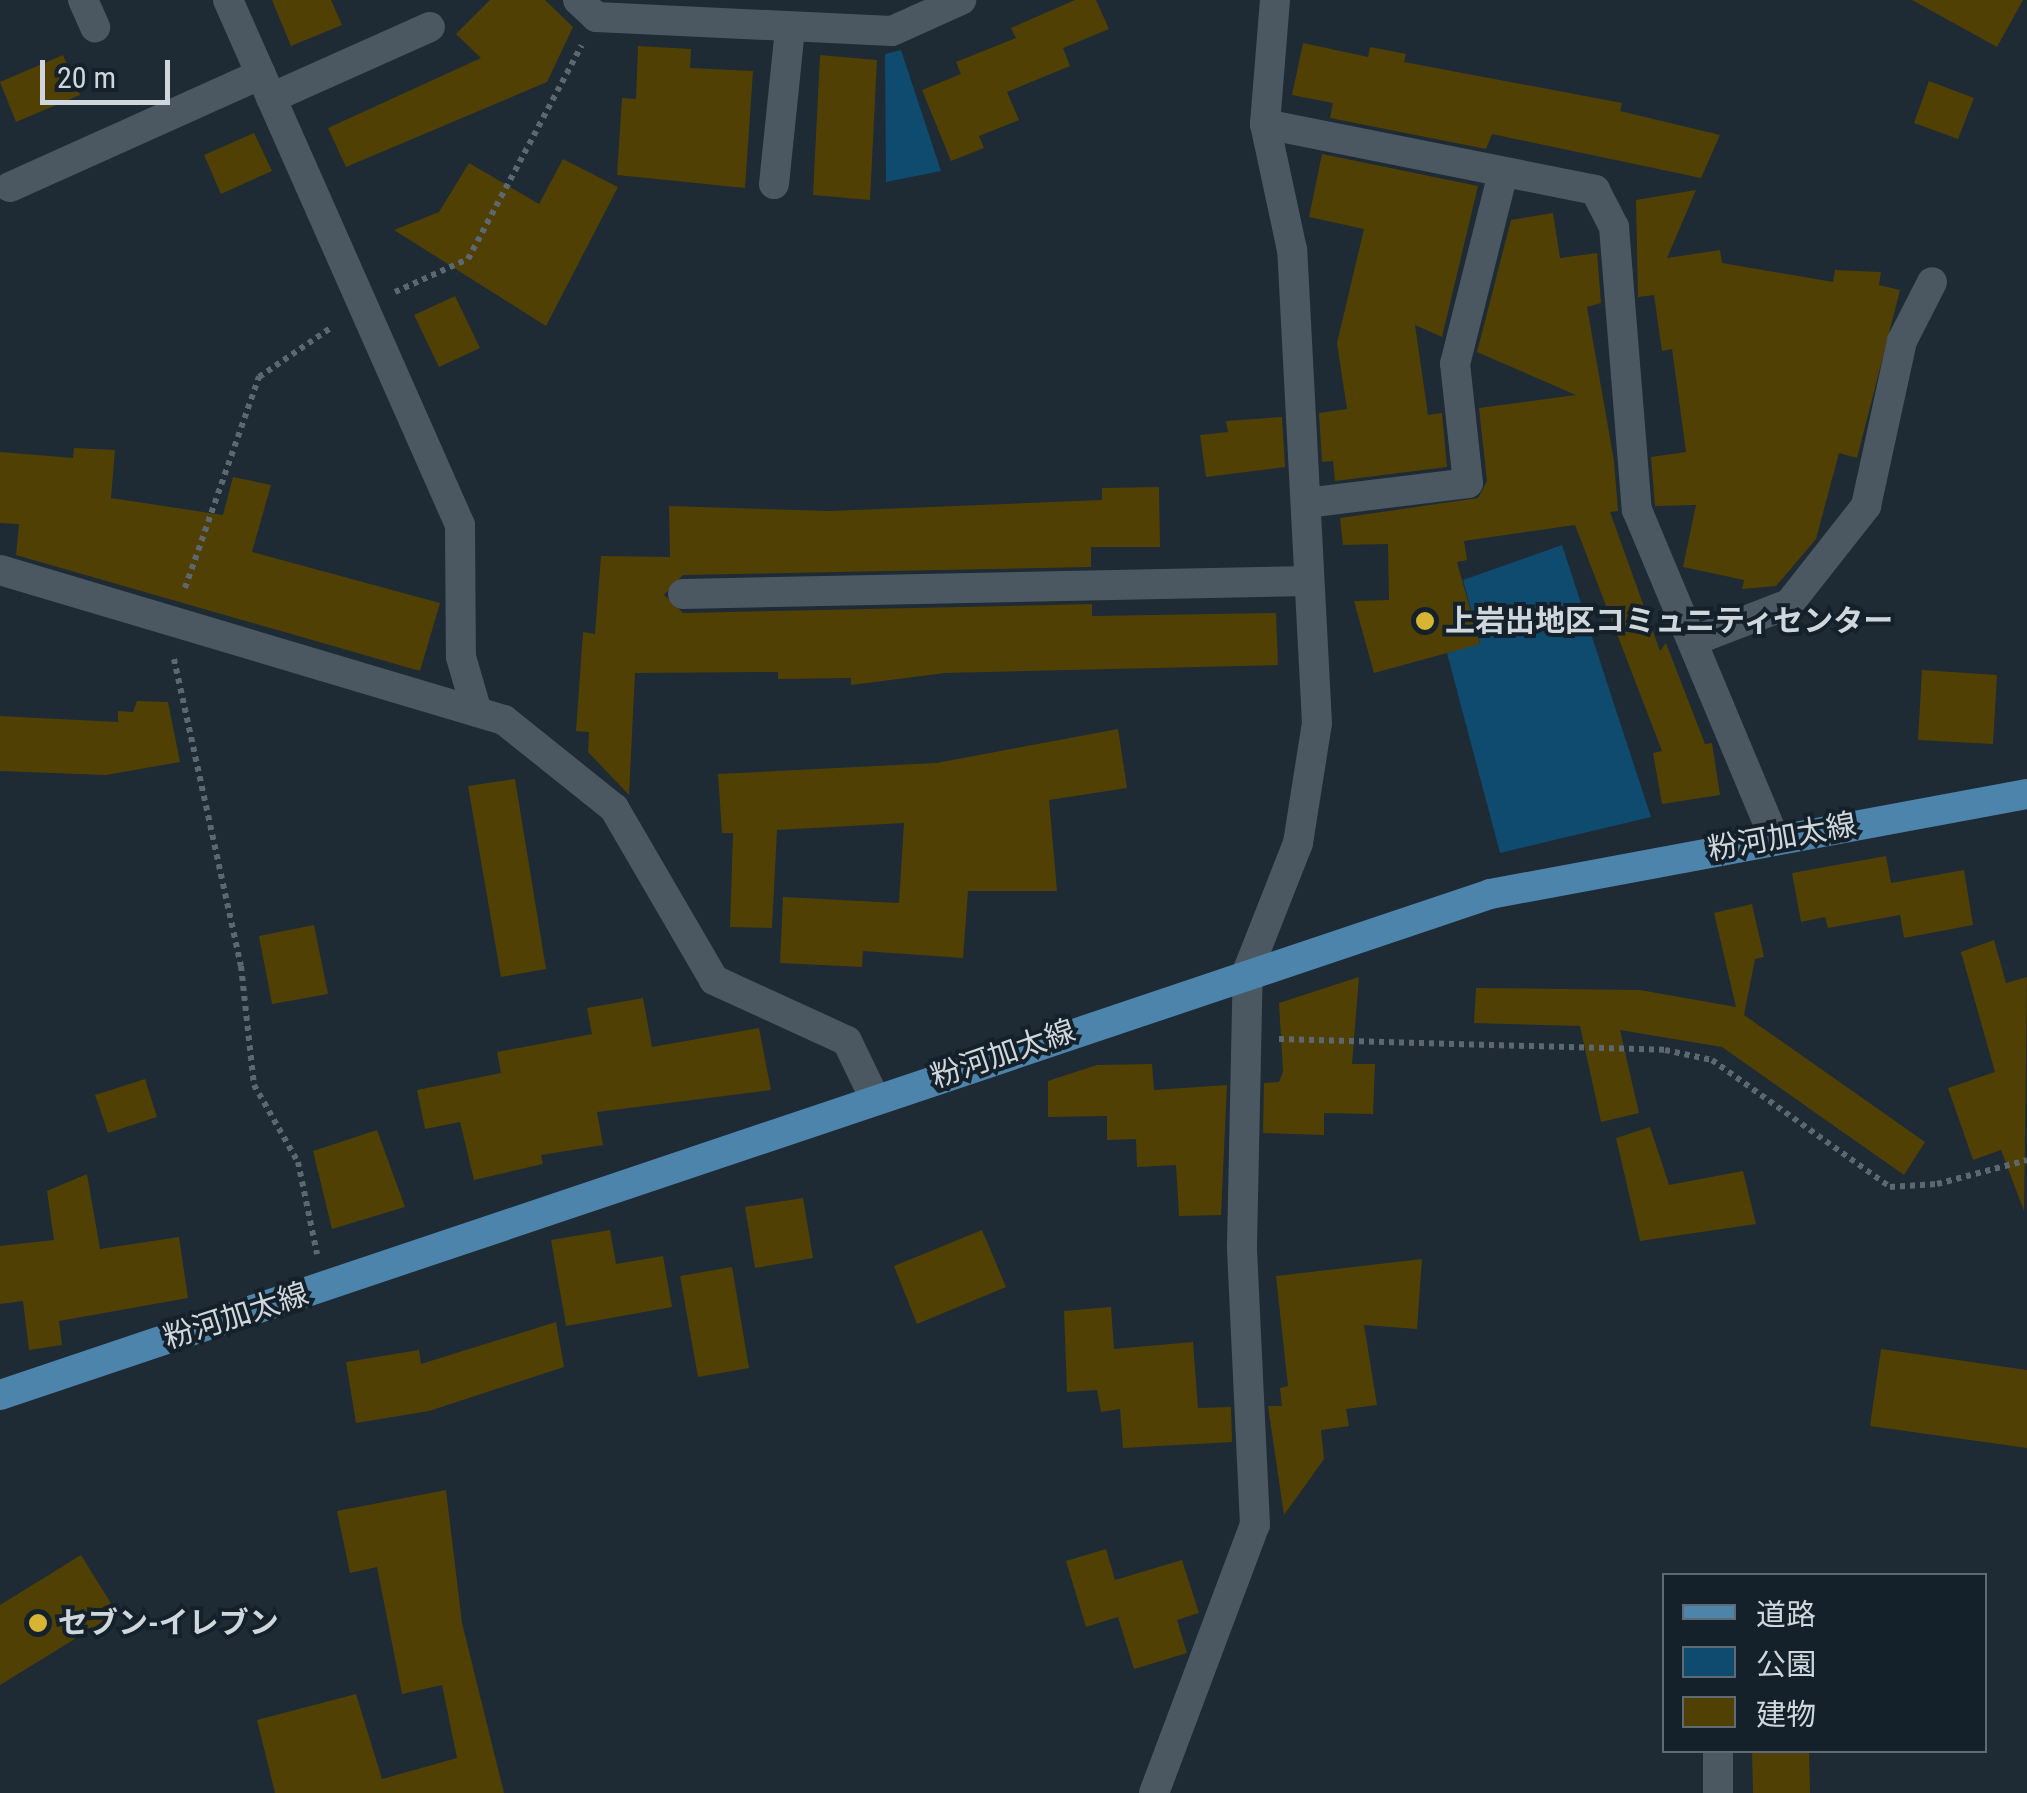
<!DOCTYPE html>
<meta charset="utf-8">
<style>
body{margin:0}
#map{position:relative;width:2027px;height:1793px;overflow:hidden;background:#1e2a34;font-family:"Roboto Condensed","Noto Sans JP",sans-serif}
div>[style]{position:absolute}
[style*='--x']{left:calc(var(--x)*1px);top:calc(var(--y)*1px);width:calc(var(--w)*1px);rotate:calc(var(--a)*1deg)}
.green>*{inset:0;background:#0f4a6f}
.building>*{inset:0;background:#504004}
.path>*{height:6px;margin-top:-3px;transform-origin:0;background:repeating-linear-gradient(90deg,#5d6770 0 5px,transparent 0 10px)}
.street>*{height:30px;margin:-15px;padding:0 15px;transform-origin:15px;border-radius:15px;background:#4b5862}
.primary>*{height:30px;margin:-15px;padding:0 15px;transform-origin:15px;border-radius:15px;background:#4c84ab}
.dots>*{width:28px;height:28px;translate:-50% -50%;box-sizing:border-box;border:5px solid #15212a;border-radius:50%}
span{translate:-50% -50%;white-space:nowrap;text-align:center;line-height:1.15;-webkit-text-stroke:8px #15212a;paint-order:stroke}
.poi-label{font-size:30px;color:#cfd7dd;font-weight:700}
.left{translate:0 -50%;text-align:left}
.street-label{font-size:30px;color:#cfd7dd}
.legend{position:absolute;left:1662px;top:1573px;width:325px;height:180px;box-sizing:border-box;background:#15212a;border:2px solid #5f6a72;margin:0;padding:12px 18px;list-style:none;font-size:30px;color:#cfd7dd}
.legend li{display:flex;align-items:center;gap:20px;height:50px}
.legend b{width:50px;border:2px solid #5f6a72}
.scale{position:absolute;left:40px;top:60px;width:130px;height:45px;box-sizing:border-box;border:5px solid #cfd7dd;border-top:0;padding-left:12px;font-size:30px;line-height:35px;white-space:nowrap;color:#cfd7dd;-webkit-text-stroke:8px #15212a;paint-order:stroke}
</style>
<div id="map">
<div class="green">
<div style="clip-path:polygon(901px 50px,941px 171px,886px 182px,885px 54px)"></div>
<div style="clip-path:polygon(1562px 545px,1651px 817px,1500px 853px,1447px 653px,1480px 643px,1463px 580px)"></div>
</div>
<div class="building">
<div style="clip-path:polygon(272px 0,331px 0,342px 25px,291px 46px)"></div>
<div style="clip-path:polygon(490px 0,545px 0,573px 27px,547px 82px,346px 167px,328px 128px,481px 58px,456px 34px)"></div>
<div style="clip-path:polygon(1075px 0,1096px 0,1109px 29px,1063px 48px,1070px 66px,1007px 92px,1019px 120px,979px 136px,984px 148px,951px 161px,922px 90px,961px 74px,956px 62px,1016px 38px,1011px 28px)"></div>
<div style="clip-path:polygon(1912px 0,2023px 0,1997px 47px)"></div>
<div style="clip-path:polygon(1303px 43px,1368px 57px,1370px 47px,1406px 54px,1404px 62px,1622px 103px,1620px 111px,1720px 135px,1701px 178px,1492px 134px,1486px 149px,1330px 118px,1333px 103px,1292px 95px)"></div>
<div style="clip-path:polygon(638px 46px,691px 49px,690px 68px,753px 71px,745px 188px,617px 175px,622px 98px,636px 99px)"></div>
<div style="clip-path:polygon(63px 55px,80px 95px,16px 122px,0 82px)"></div>
<div style="clip-path:polygon(820px 55px,877px 60px,870px 200px,813px 195px)"></div>
<div style="clip-path:polygon(1929px 81px,1974px 98px,1958px 139px,1914px 123px)"></div>
<div style="clip-path:polygon(254px 133px,272px 171px,221px 194px,204px 155px)"></div>
<div style="clip-path:polygon(1322px 154px,1478px 186px,1442px 337px,1415px 325px,1428px 415px,1442px 413px,1447px 467px,1335px 481px,1333px 461px,1322px 462px,1319px 413px,1347px 409px,1337px 343px,1364px 229px,1309px 217px)"></div>
<div style="clip-path:polygon(563px 159px,618px 187px,546px 326px,394px 230px,439px 212px,469px 163px,539px 204px)"></div>
<div style="clip-path:polygon(1696px 190px,1667px 258px,1720px 250px,1722px 263px,1833px 282px,1835px 270px,1881px 272px,1879px 285px,1900px 290px,1857px 458px,1839px 453px,1816px 539px,1776px 586px,1742px 589px,1744px 580px,1683px 567px,1696px 505px,1655px 506px,1651px 457px,1686px 452px,1672px 349px,1662px 351px,1654px 295px,1638px 297px,1636px 200px)"></div>
<div style="clip-path:polygon(1553px 213px,1560px 258px,1597px 253px,1601px 303px,1587px 307px,1614px 461px,1618px 511px,1610px 512px,1660px 651px,1666px 643px,1705px 744px,1712px 743px,1720px 795px,1662px 804px,1653px 753px,1662px 751px,1575px 525px,1464px 541px,1467px 560px,1457px 562px,1480px 644px,1374px 673px,1354px 601px,1389px 600px,1388px 544px,1343px 545px,1340px 518px,1478px 498px,1487px 481px,1479px 408px,1576px 395px,1477px 352px,1511px 220px)"></div>
<div style="clip-path:polygon(455px 296px,480px 348px,439px 367px,414px 315px)"></div>
<div style="clip-path:polygon(1282px 417px,1285px 467px,1206px 477px,1200px 435px,1228px 432px,1226px 421px)"></div>
<div style="clip-path:polygon(74px 448px,115px 450px,111px 498px,223px 515px,233px 477px,271px 485px,252px 552px,440px 603px,420px 671px,16px 555px,19px 524px,0 523px,0 452px,73px 458px)"></div>
<div style="clip-path:polygon(1159px 487px,1160px 547px,1091px 547px,1091px 567px,683px 575px,664px 595px,683px 613px,1092px 604px,1092px 616px,1276px 613px,1278px 665px,945px 673px,851px 685px,851px 678px,778px 679px,778px 672px,635px 673px,629px 795px,588px 752px,589px 732px,576px 731px,583px 632px,595px 634px,601px 556px,670px 557px,669px 506px,830px 511px,1102px 500px,1102px 488px)"></div>
<div style="clip-path:polygon(1922px 670px,1997px 675px,1993px 744px,1918px 740px)"></div>
<div style="clip-path:polygon(137px 701px,168px 702px,180px 762px,106px 775px,0 771px,0 716px,118px 722px,118px 711px,133px 712px)"></div>
<div style="clip-path:polygon(1118px 729px,1127px 788px,1049px 800px,1057px 891px,968px 891px,963px 958px,863px 951px,862px 967px,780px 963px,783px 897px,899px 903px,904px 823px,777px 830px,772px 928px,730px 927px,733px 833px,722px 833px,718px 774px,936px 763px)"></div>
<div style="clip-path:polygon(515px 779px,546px 969px,501px 977px,468px 786px)"></div>
<div style="clip-path:polygon(1886px 856px,1891px 883px,1964px 870px,1973px 925px,1904px 938px,1900px 915px,1828px 928px,1825px 917px,1801px 922px,1792px 873px)"></div>
<div style="clip-path:polygon(1752px 904px,1764px 957px,1755px 959px,1744px 1015px,1925px 1142px,1904px 1175px,1722px 1047px,1620px 1030px,1639px 1113px,1601px 1122px,1580px 1026px,1474px 1023px,1476px 988px,1640px 990px,1736px 1007px,1714px 913px)"></div>
<div style="clip-path:polygon(314px 925px,328px 994px,272px 1004px,259px 936px)"></div>
<div style="clip-path:polygon(1994px 940px,2006px 983px,2027px 977px,2024px 1211px,2001px 1150px,1973px 1160px,1948px 1088px,1995px 1072px,1961px 952px)"></div>
<div style="clip-path:polygon(1359px 977px,1352px 1064px,1375px 1064px,1373px 1114px,1324px 1113px,1324px 1135px,1263px 1133px,1264px 1083px,1279px 1082px,1283px 1072px,1279px 1003px)"></div>
<div style="clip-path:polygon(643px 998px,652px 1047px,759px 1028px,771px 1090px,597px 1112px,603px 1145px,541px 1155px,543px 1164px,474px 1180px,460px 1122px,425px 1129px,417px 1090px,501px 1073px,497px 1052px,592px 1034px,587px 1008px)"></div>
<div style="clip-path:polygon(1152px 1064px,1154px 1090px,1227px 1085px,1221px 1215px,1179px 1216px,1176px 1165px,1137px 1167px,1136px 1139px,1107px 1140px,1107px 1116px,1048px 1117px,1048px 1081px,1097px 1065px)"></div>
<div style="clip-path:polygon(145px 1079px,157px 1117px,108px 1133px,95px 1095px)"></div>
<div style="clip-path:polygon(1650px 1127px,1669px 1185px,1743px 1171px,1756px 1224px,1640px 1241px,1616px 1138px)"></div>
<div style="clip-path:polygon(377px 1130px,405px 1207px,332px 1229px,313px 1151px)"></div>
<div style="clip-path:polygon(87px 1174px,100px 1249px,179px 1237px,188px 1298px,59px 1321px,62px 1345px,29px 1350px,23px 1301px,0 1304px,0 1246px,54px 1240px,47px 1191px)"></div>
<div style="clip-path:polygon(803px 1198px,813px 1258px,755px 1268px,745px 1207px)"></div>
<div style="clip-path:polygon(610px 1230px,616px 1264px,663px 1256px,672px 1307px,566px 1326px,551px 1240px)"></div>
<div style="clip-path:polygon(982px 1230px,1006px 1287px,917px 1324px,894px 1266px)"></div>
<div style="clip-path:polygon(1422px 1259px,1417px 1329px,1364px 1325px,1377px 1405px,1346px 1409px,1349px 1426px,1321px 1430px,1324px 1459px,1284px 1515px,1268px 1406px,1282px 1406px,1280px 1388px,1288px 1386px,1276px 1276px)"></div>
<div style="clip-path:polygon(732px 1267px,749px 1368px,698px 1377px,680px 1276px)"></div>
<div style="clip-path:polygon(1111px 1307px,1114px 1349px,1193px 1342px,1198px 1408px,1231px 1407px,1232px 1442px,1123px 1448px,1120px 1409px,1101px 1412px,1097px 1390px,1067px 1392px,1064px 1311px)"></div>
<div style="clip-path:polygon(556px 1322px,564px 1367px,429px 1411px,356px 1423px,346px 1362px,419px 1350px,421px 1364px)"></div>
<div style="clip-path:polygon(1881px 1349px,2027px 1370px,2027px 1448px,1870px 1426px)"></div>
<div style="clip-path:polygon(446px 1490px,462px 1623px,504px 1793px,275px 1793px,257px 1720px,356px 1694px,382px 1779px,457px 1758px,442px 1685px,402px 1694px,377px 1567px,350px 1573px,337px 1511px)"></div>
<div style="clip-path:polygon(1106px 1549px,1115px 1580px,1182px 1560px,1199px 1613px,1177px 1620px,1187px 1653px,1134px 1669px,1118px 1617px,1086px 1627px,1066px 1561px)"></div>
<div style="clip-path:polygon(81px 1555px,117px 1613px,0 1685px,0 1605px)"></div>
<div style="clip-path:polygon(1752px 1750px,1809px 1750px,1810px 1793px,1753px 1793px)"></div>
</div>
<div class="path">
<div style="--x:395;--y:292;--w:80;--a:-24.3"></div>
<div style="--x:468;--y:259;--w:242;--a:-62"></div>
<div style="--x:185;--y:588;--w:224;--a:-70.7"></div>
<div style="--x:259;--y:377;--w:88;--a:-34.4"></div>
<div style="--x:174;--y:659;--w:314;--a:77.7"></div>
<div style="--x:241;--y:966;--w:120;--a:83.8"></div>
<div style="--x:254;--y:1085;--w:89;--a:60.3"></div>
<div style="--x:298;--y:1162;--w:94;--a:78.3"></div>
<div style="--x:1279;--y:1039;--w:386;--a:1.6"></div>
<div style="--x:1665;--y:1050;--w:48;--a:12"></div>
<div style="--x:1712;--y:1060;--w:219;--a:35.5"></div>
<div style="--x:1890;--y:1187;--w:47;--a:-3.7"></div>
<div style="--x:1937;--y:1184;--w:93;--a:-14.9"></div>
</div>
<div class="street">
<div style="--x:83;--y:0;--w:30;--a:66"></div>
<div style="--x:228;--y:0;--w:574;--a:66.16"></div>
<div style="--x:460;--y:525;--w:132;--a:89.6"></div>
<div style="--x:461;--y:657;--w:57;--a:73.8"></div>
<div style="--x:578;--y:0;--w:25;--a:43"></div>
<div style="--x:596;--y:17;--w:296;--a:2.7"></div>
<div style="--x:892;--y:31;--w:76;--a:-24.2"></div>
<div style="--x:271;--y:98;--w:174;--a:-24.1"></div>
<div style="--x:1265;--y:124;--w:337;--a:11.3"></div>
<div style="--x:1595;--y:190;--w:42;--a:62.8"></div>
<div style="--x:1614;--y:227;--w:284;--a:85.4"></div>
<div style="--x:1637;--y:510;--w:355;--a:67.3"></div>
<div style="--x:774;--y:184;--w:155;--a:-84.1"></div>
<div style="--x:10;--y:187;--w:275;--a:-24.2"></div>
<div style="--x:1306;--y:503;--w:163;--a:-7"></div>
<div style="--x:1468;--y:483;--w:120;--a:-96.2"></div>
<div style="--x:1455;--y:364;--w:197;--a:-75.9"></div>
<div style="--x:0;--y:570;--w:526;--a:16.57"></div>
<div style="--x:504;--y:720;--w:141;--a:38.7"></div>
<div style="--x:614;--y:808;--w:199;--a:59.8"></div>
<div style="--x:714;--y:980;--w:146;--a:24.6"></div>
<div style="--x:847;--y:1041;--w:62;--a:64.3"></div>
<div style="--x:683;--y:594;--w:625;--a:-1.19"></div>
<div style="--x:1693;--y:641;--w:103;--a:-21.1"></div>
<div style="--x:1789;--y:604;--w:125;--a:-51.8"></div>
<div style="--x:1866;--y:506;--w:169;--a:-77.7"></div>
<div style="--x:1902;--y:341;--w:66;--a:-63"></div>
<div style="--x:1718;--y:1750;--w:43;--a:90"></div>
<div style="--x:1154;--y:1793;--w:286;--a:-69.4"></div>
<div style="--x:1255;--y:1525;--w:279;--a:-92.7"></div>
<div style="--x:1242;--y:1246;--w:276;--a:-88.8"></div>
<div style="--x:1248;--y:970;--w:136;--a:-68.5"></div>
<div style="--x:1298;--y:843;--w:121;--a:-81"></div>
<div style="--x:1317;--y:723;--w:474;--a:-93"></div>
<div style="--x:1292;--y:250;--w:129;--a:-102.1"></div>
<div style="--x:1265;--y:124;--w:124;--a:-85.4"></div>
</div>
<div class="primary">
<div style="--x:0;--y:1395;--w:1572;--a:-18.58"></div>
<div style="--x:1490;--y:894;--w:546;--a:-10.55"></div>
</div>
<div class="dots">
<div style="left:1425px;top:621px;background:#d8b434"></div>
<div style="left:38px;top:1623px;background:#d8b434"></div>
</div>
<div class="poi-label">
<span class="left" style="left:1445px;top:621px">上岩出地区コミュニティセンター</span>
<span class="left" style="left:58px;top:1623px">セブン-イレブン</span>
</div>
<div class="street-label">
<span style="left:1782px;top:837px;rotate:-10deg">粉河加太線</span>
<span style="left:1003px;top:1054px;rotate:-19deg">粉河加太線</span>
<span style="left:236px;top:1316px;rotate:-18deg">粉河加太線</span>
</div>
<ul class="legend">
<li><b style="height:12px;background:#4c84ab"></b>道路</li>
<li><b style="height:28px;background:#0f4a6f"></b>公園</li>
<li><b style="height:28px;background:#504004"></b>建物</li>
</ul>
<div class="scale">20 m</div>
</div>
